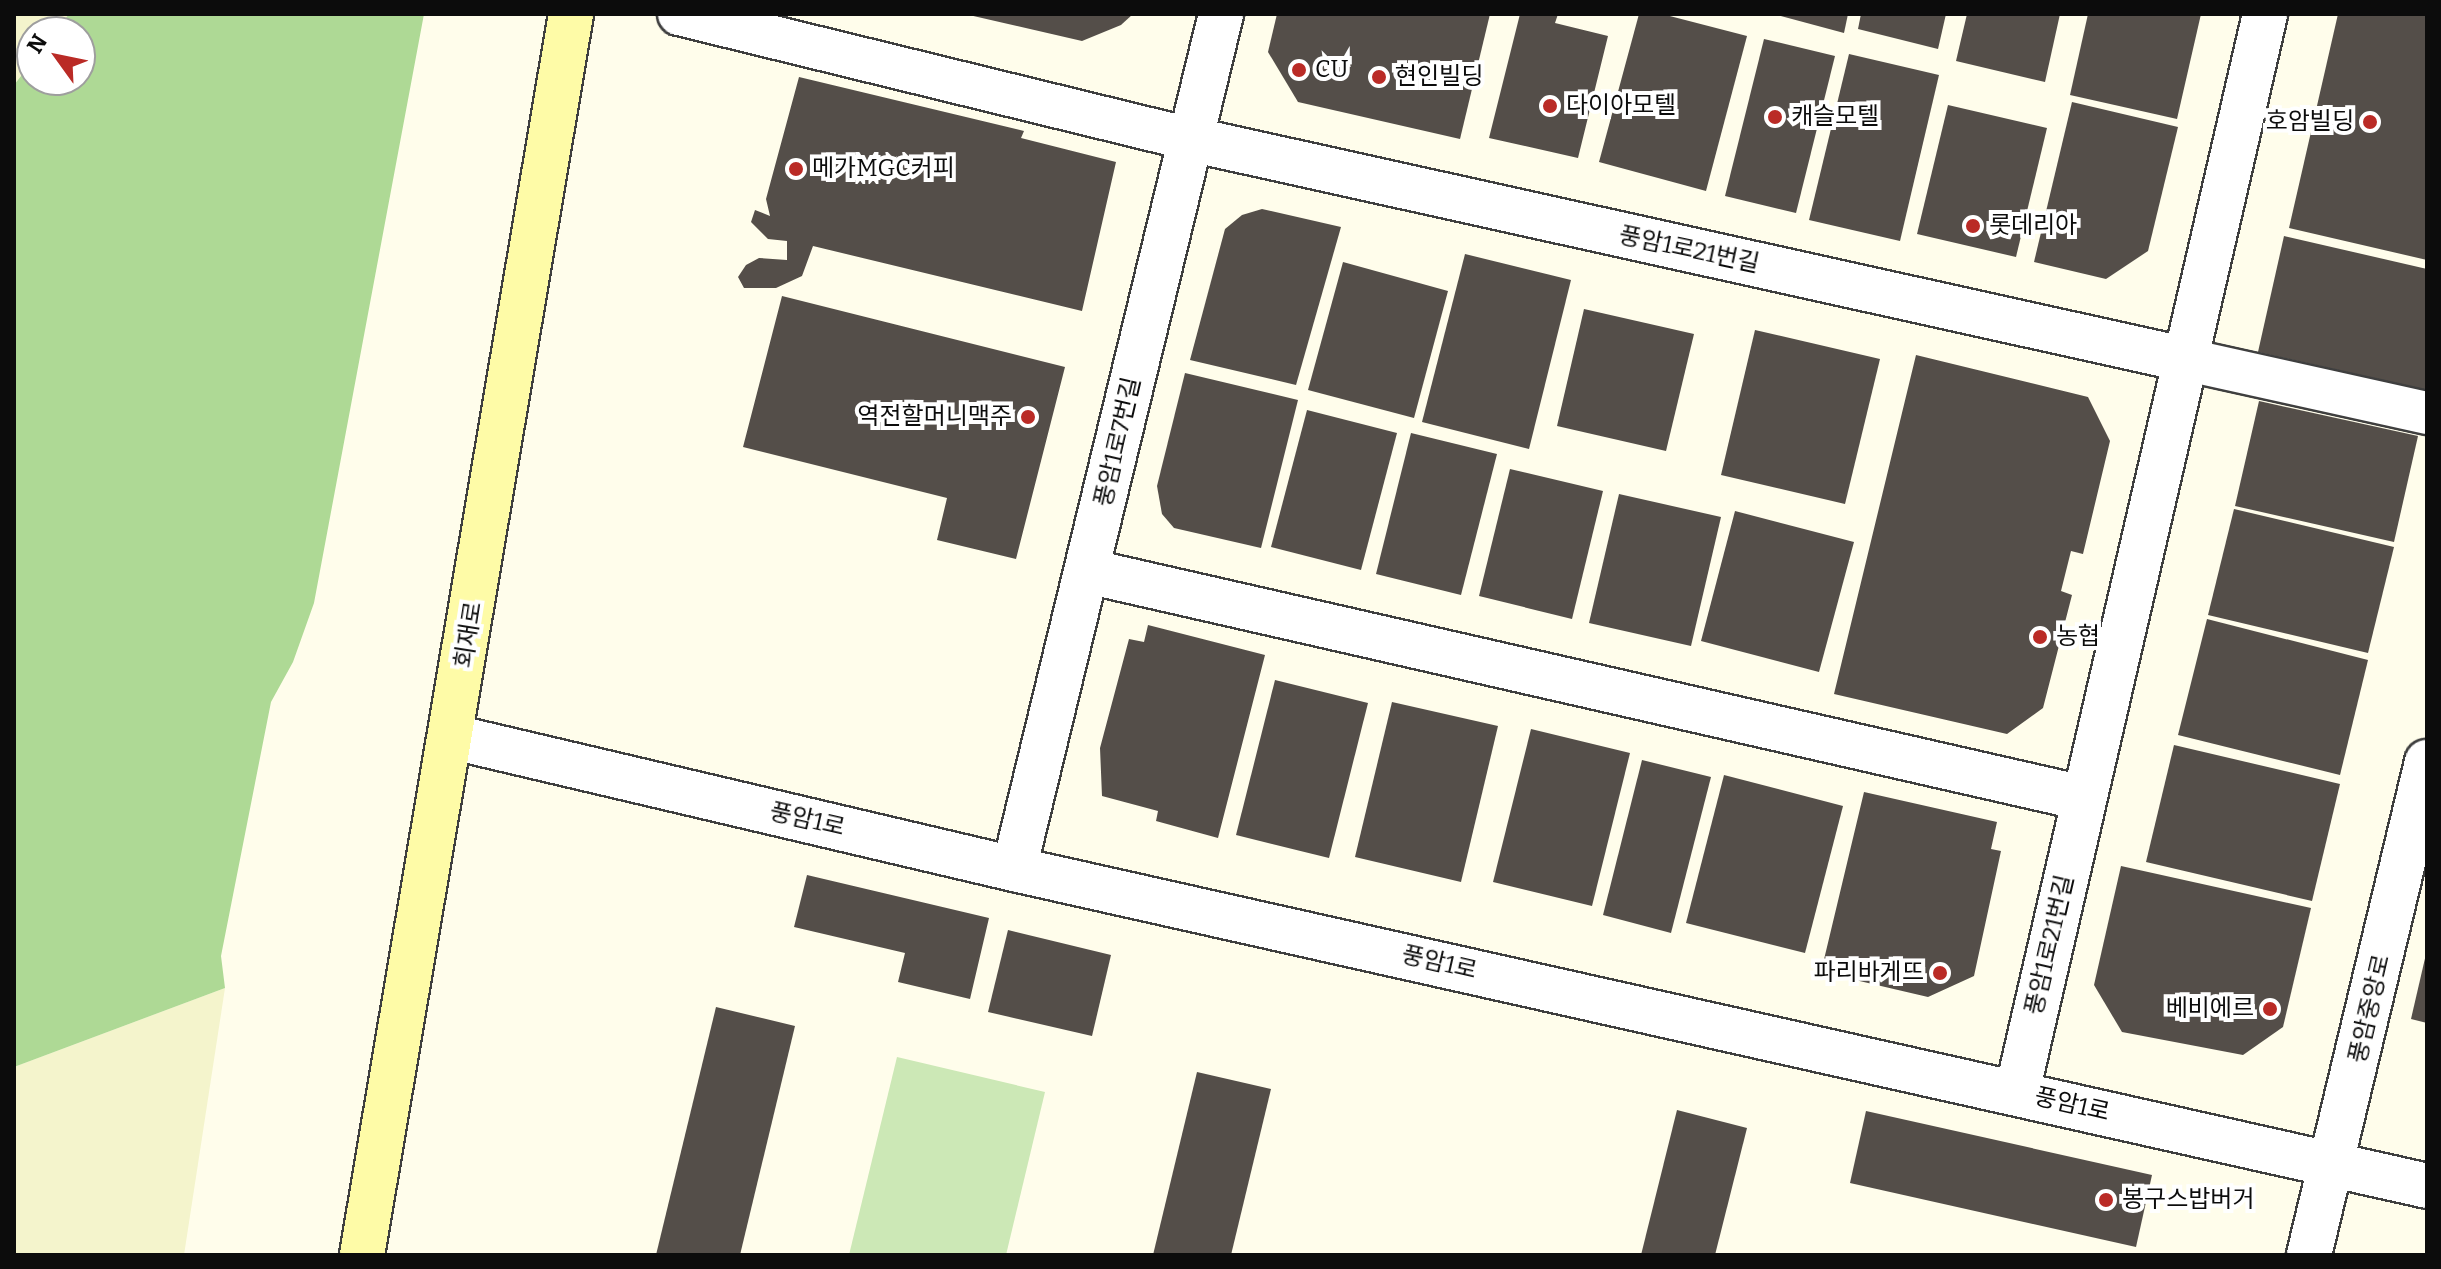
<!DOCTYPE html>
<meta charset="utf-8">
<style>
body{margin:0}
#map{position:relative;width:2441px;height:1269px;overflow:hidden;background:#fffdeb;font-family:Bitter,"Noto Sans KR",serif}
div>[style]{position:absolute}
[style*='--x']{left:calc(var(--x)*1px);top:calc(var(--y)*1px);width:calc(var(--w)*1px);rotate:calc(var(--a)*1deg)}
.farmland>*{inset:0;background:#f4f4cc}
.green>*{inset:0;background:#cce8b6}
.forest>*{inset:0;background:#aed995}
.building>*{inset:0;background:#544e49}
.roads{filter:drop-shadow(2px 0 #3f3f3f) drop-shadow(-2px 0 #3f3f3f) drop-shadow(0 2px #3f3f3f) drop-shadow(0 -2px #3f3f3f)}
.pedestrian>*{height:42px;margin:-21px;padding:0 21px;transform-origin:21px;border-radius:21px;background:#fff}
.minor>*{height:44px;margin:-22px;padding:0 22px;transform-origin:22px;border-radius:22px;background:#fff}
.secondary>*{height:44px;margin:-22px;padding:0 22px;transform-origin:22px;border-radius:22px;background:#fefba7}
.dots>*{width:22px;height:22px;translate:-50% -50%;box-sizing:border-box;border:4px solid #fff;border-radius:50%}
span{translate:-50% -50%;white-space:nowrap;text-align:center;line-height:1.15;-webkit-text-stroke:8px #fff;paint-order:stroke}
.poi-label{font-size:24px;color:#0c0c0c}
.left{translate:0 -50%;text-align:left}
.right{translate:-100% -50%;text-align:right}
.street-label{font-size:24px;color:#0c0c0c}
.frame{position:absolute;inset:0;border:16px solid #0c0c0c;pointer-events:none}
.north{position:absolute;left:16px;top:16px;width:80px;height:80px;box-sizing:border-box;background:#fff;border:2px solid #9e9e9e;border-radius:50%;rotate:303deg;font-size:22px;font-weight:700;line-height:32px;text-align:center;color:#0c0c0c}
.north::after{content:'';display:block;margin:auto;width:28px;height:36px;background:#ba2b26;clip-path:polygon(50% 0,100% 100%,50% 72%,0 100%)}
</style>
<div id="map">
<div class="farmland">
<div style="clip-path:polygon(14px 14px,69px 14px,55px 32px,32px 32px,32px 62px,14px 85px)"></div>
<div style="clip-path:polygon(225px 988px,184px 1255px,14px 1255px,14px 1067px)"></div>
</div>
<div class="green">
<div style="clip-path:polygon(897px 1057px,1045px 1092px,1006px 1255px,849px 1255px)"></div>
</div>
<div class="forest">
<div style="clip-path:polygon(69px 14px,424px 14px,314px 603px,293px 662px,271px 702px,221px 956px,225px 988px,14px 1067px,14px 85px,32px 62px,32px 80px,80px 80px,80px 32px,55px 32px)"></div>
</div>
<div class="building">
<div style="clip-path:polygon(1133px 14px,1121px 25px,1082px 41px,969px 15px)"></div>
<div style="clip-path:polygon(1277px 14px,1490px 14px,1460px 139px,1298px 102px,1268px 52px)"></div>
<div style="clip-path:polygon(1520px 14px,1558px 14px,1555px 23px,1608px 36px,1578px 158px,1489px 138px)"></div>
<div style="clip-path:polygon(1639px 14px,1662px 14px,1747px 36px,1706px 191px,1599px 162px)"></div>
<div style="clip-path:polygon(1773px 14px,1848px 14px,1844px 33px)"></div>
<div style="clip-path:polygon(1861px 14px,1946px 14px,1938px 49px,1858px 29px)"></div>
<div style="clip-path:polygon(1967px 14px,2060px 14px,2045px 82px,1956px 61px)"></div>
<div style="clip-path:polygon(2088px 14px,2201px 14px,2177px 119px,2070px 95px)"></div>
<div style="clip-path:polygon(2338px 14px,2427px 16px,2427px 260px,2289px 228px)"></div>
<div style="clip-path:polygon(1764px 39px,1835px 56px,1796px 213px,1725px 196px)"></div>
<div style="clip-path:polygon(1849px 54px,1939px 75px,1900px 241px,1809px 220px)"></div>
<div style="clip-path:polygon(799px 77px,1024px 131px,1021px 138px,1116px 162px,1082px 311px,813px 246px,802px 276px,776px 288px,744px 288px,738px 277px,746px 265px,759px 258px,787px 260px,787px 241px,768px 239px,751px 222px,755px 210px,770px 216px,766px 199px)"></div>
<div style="clip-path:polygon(2072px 102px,2178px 127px,2148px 251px,2106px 279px,2034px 262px)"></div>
<div style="clip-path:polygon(1948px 105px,2047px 128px,2016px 257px,1917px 234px)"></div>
<div style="clip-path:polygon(1262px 209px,1341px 227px,1296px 385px,1190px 360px,1225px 229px,1242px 215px)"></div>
<div style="clip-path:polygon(2284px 236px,2427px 269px,2427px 390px,2258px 352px)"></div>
<div style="clip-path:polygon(1465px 254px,1571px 280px,1529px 449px,1422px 422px)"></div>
<div style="clip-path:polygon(1343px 262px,1448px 291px,1414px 418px,1308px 390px)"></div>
<div style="clip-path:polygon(782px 296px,1065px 367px,1016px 559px,937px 540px,947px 498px,743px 447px)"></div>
<div style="clip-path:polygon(1584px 309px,1694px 334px,1666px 451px,1557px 426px)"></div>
<div style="clip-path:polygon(1755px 330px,1880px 359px,1845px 504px,1721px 475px)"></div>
<div style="clip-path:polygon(1916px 355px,2088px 397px,2110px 441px,2083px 554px,2071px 551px,2061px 591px,2072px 595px,2043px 708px,2007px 734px,1834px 694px)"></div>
<div style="clip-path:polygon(1185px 373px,1298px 400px,1261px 548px,1174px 528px,1162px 514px,1157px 486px)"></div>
<div style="clip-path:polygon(2259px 401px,2418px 436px,2394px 542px,2235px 506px)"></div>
<div style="clip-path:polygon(1307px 410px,1397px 433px,1361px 570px,1271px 547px)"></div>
<div style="clip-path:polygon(1411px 433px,1497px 454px,1461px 595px,1376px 574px)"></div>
<div style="clip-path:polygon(1510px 469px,1603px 491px,1572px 619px,1479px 596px)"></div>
<div style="clip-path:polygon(1619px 494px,1721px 517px,1691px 646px,1589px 623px)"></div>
<div style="clip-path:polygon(2234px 509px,2394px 547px,2368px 653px,2208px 615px)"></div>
<div style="clip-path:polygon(1735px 511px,1854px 542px,1819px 672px,1701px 641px)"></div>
<div style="clip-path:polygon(2207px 619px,2368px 660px,2340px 775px,2178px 735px)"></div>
<div style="clip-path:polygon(1148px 625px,1265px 655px,1218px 838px,1156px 821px,1158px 811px,1102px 796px,1100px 748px,1129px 639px,1144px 642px)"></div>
<div style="clip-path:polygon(1275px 680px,1368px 703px,1329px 858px,1236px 835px)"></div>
<div style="clip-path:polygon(1392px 702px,1498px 726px,1461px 882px,1355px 857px)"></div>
<div style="clip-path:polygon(1531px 729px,1630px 753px,1592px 906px,1493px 882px)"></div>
<div style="clip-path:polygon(2174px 745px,2340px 784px,2312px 901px,2146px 862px)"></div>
<div style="clip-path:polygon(1642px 760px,1711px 777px,1671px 933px,1603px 915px)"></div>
<div style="clip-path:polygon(1724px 775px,1843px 806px,1805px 953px,1686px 923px)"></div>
<div style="clip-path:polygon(1864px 792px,1997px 822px,1991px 849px,2001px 851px,1974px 976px,1928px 997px,1821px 972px)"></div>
<div style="clip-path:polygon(2121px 866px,2311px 908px,2283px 1027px,2243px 1055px,2122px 1032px,2094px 985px)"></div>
<div style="clip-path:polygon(807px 875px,989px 918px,970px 999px,898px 982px,905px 953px,794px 927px)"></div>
<div style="clip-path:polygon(1008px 930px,1111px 955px,1092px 1036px,988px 1012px)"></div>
<div style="clip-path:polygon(2426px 954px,2427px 954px,2427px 1023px,2411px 1019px)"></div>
<div style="clip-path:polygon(716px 1007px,795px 1026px,740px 1255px,656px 1255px)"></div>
<div style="clip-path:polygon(1197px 1072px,1271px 1089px,1231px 1255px,1153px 1255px)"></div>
<div style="clip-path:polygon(1677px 1110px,1747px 1128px,1715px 1255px,1641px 1255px)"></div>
<div style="clip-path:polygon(1866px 1111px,2152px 1175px,2136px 1247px,1850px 1183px)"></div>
</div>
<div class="roads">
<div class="pedestrian">
<div style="--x:679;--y:14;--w:526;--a:13.75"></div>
<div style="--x:2188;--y:360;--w:245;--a:12.5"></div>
</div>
<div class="minor">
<div style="--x:1190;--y:139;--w:1022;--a:12.49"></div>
<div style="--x:1087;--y:571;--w:1022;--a:12.84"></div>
<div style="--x:453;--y:737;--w:576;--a:13.24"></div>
<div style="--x:1014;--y:869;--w:1448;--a:12.64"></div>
<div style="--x:1014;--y:869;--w:880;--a:-76.39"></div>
<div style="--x:2017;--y:1092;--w:1106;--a:-77.04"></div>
<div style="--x:2309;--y:1255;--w:507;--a:-76.54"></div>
</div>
<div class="secondary">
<div style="--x:362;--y:1255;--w:1258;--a:-80.44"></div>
</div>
</div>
<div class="dots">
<div style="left:1299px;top:70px;background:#ba2b26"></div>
<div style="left:1379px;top:77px;background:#ba2b26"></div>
<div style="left:1550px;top:106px;background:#ba2b26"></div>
<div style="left:1775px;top:117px;background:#ba2b26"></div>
<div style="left:2370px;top:122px;background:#ba2b26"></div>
<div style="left:796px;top:169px;background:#ba2b26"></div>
<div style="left:1973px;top:226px;background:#ba2b26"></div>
<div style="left:1028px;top:417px;background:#ba2b26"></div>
<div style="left:2040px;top:637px;background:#ba2b26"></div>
<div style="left:1940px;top:973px;background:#ba2b26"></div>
<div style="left:2270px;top:1009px;background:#ba2b26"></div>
<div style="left:2106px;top:1200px;background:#ba2b26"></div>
</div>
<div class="poi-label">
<span class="left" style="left:1315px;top:70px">CU</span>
<span class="left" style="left:1395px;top:77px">현인빌딩</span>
<span class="left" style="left:1566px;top:106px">다이아모텔</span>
<span class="left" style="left:1791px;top:117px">캐슬모텔</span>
<span class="right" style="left:2354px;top:122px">호암빌딩</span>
<span class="left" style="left:812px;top:169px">메가MGC커피</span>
<span class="left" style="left:1989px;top:226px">롯데리아</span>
<span class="right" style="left:1012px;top:417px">역전할머니맥주</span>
<span class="left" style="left:2056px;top:637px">농협</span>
<span class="right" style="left:1924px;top:973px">파리바게뜨</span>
<span class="right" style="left:2254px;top:1009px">베비에르</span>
<span class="left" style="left:2122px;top:1200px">봉구스밥버거</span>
</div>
<div class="street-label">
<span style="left:1689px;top:250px;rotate:12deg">풍암1로21번길</span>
<span style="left:1118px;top:442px;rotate:-77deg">풍암1로7번길</span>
<span style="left:469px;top:635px;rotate:-81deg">회재로</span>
<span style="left:807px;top:820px;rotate:13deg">풍암1로</span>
<span style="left:2050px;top:945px;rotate:-77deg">풍암1로21번길</span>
<span style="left:1439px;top:963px;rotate:13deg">풍암1로</span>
<span style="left:2370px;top:1009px;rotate:-77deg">풍암중앙로</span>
<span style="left:2072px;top:1105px;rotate:13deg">풍암1로</span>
</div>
<div class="frame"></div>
<div class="north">N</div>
</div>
